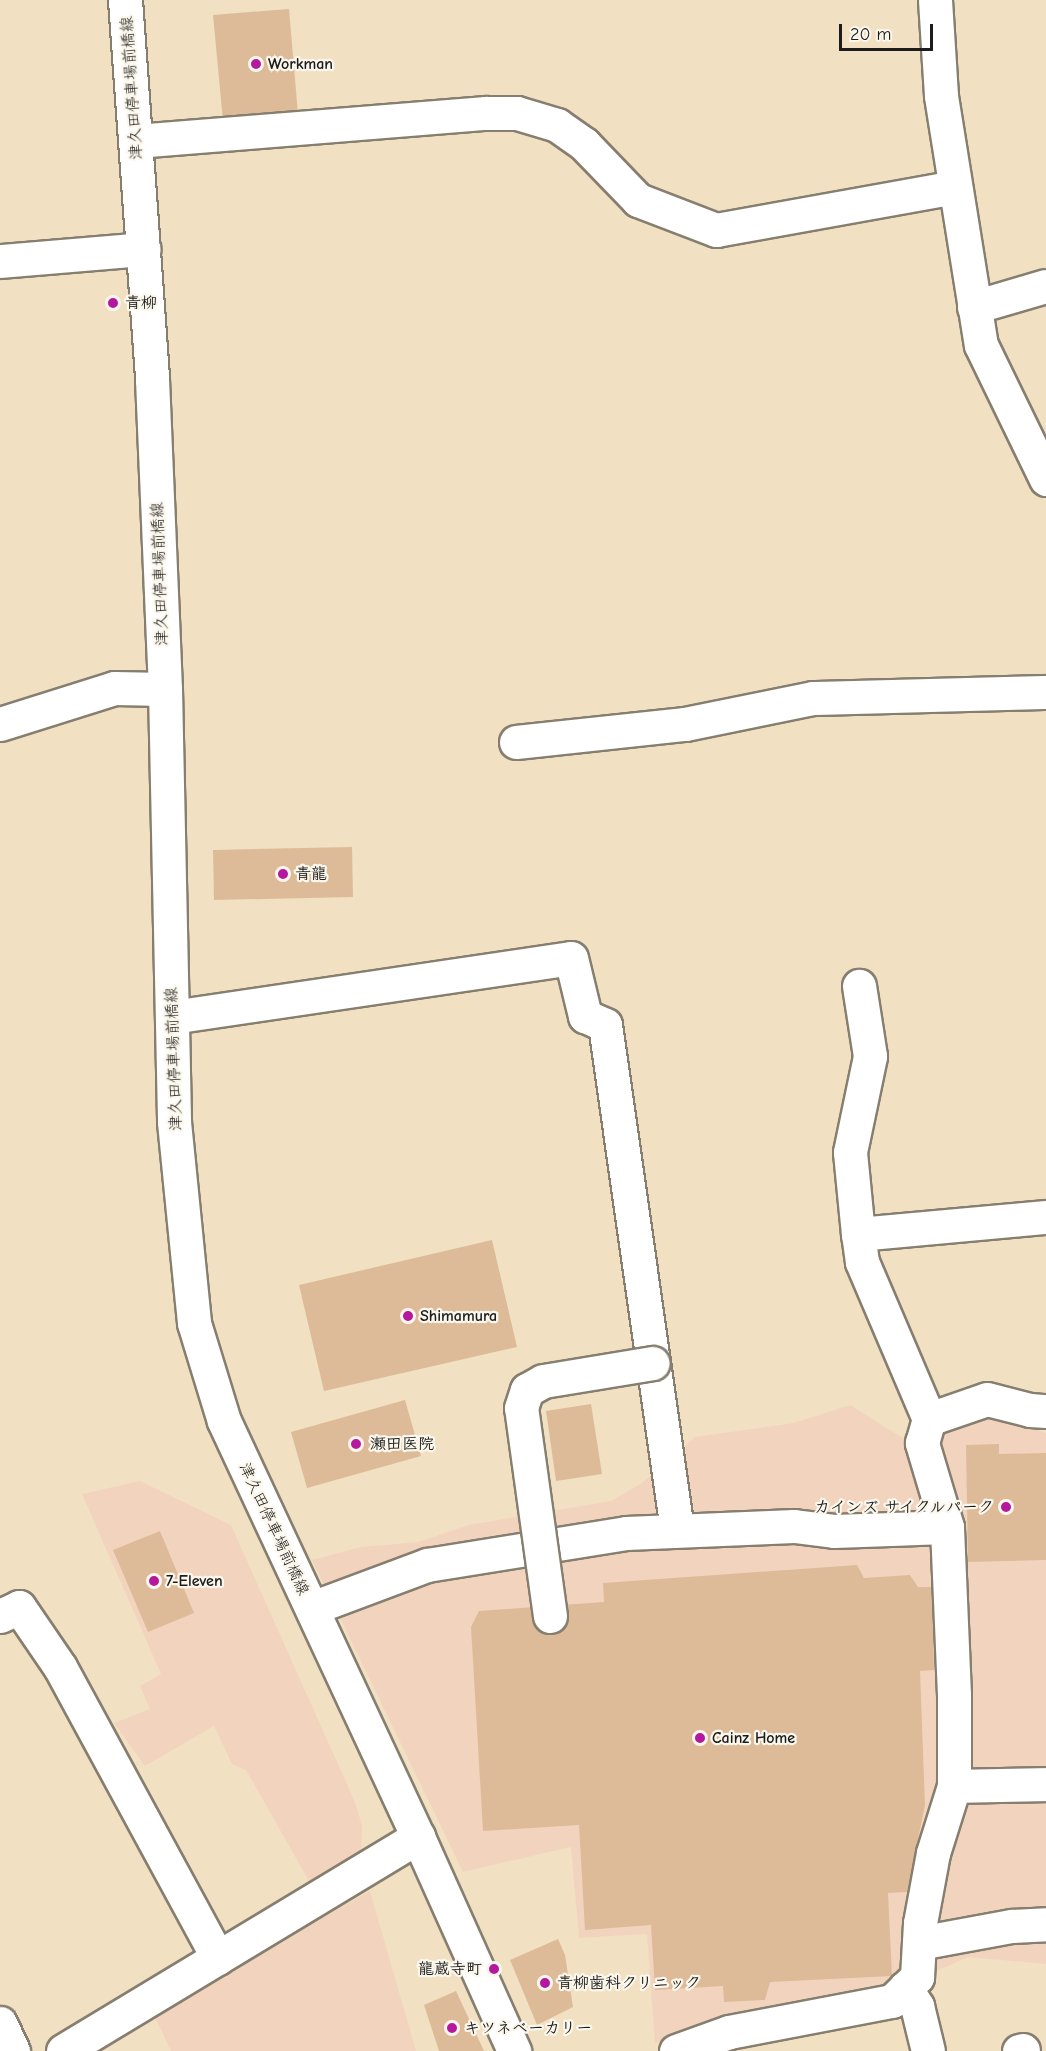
<!DOCTYPE html>
<meta charset="utf-8">
<style>
body{margin:0}
#map{position:relative;width:1046px;height:2051px;overflow:hidden;background:#f1e0c2;font-family:"Comic Neue","Klee One",sans-serif}
div>[style]{position:absolute}
[style*='--x']{left:calc(var(--x)*1px);top:calc(var(--y)*1px);width:calc(var(--w)*1px);rotate:calc(var(--a)*1deg)}
.built>*{inset:0;background:#f2d4be}
.building>*{inset:0;background:#ddbb98}
.roads{filter:drop-shadow(2px 0 #867e6f) drop-shadow(-2px 0 #867e6f) drop-shadow(0 2px #867e6f) drop-shadow(0 -2px #867e6f)}
.minor>*{height:33px;margin:-16.5px;padding:0 16.5px;transform-origin:16.5px;border-radius:16.5px;background:#fff}
.major>*{height:33px;margin:-16.5px;padding:0 16.5px;transform-origin:16.5px;border-radius:16.5px;background:#fff}
.bridges{filter:drop-shadow(2px 0 #867e6f) drop-shadow(-2px 0 #867e6f) drop-shadow(0 2px #867e6f) drop-shadow(0 -2px #867e6f)}
.minor-bridge>*{height:33px;margin:-16.5px;padding:0 16.5px;transform-origin:16.5px;border-radius:16.5px;background:#fff}
.dots>*{width:16px;height:16px;translate:-50% -50%;box-sizing:border-box;border:3px solid #fbf7ec;border-radius:50%}
span{translate:-50% -50%;white-space:nowrap;text-align:center;line-height:1.15;-webkit-text-stroke:4.5px #fbf7ec;paint-order:stroke}
.poi-label{font-size:16px;color:#1c1c1c;font-weight:700}
.left{translate:0 -50%;text-align:left}
.right{translate:-100% -50%;text-align:right}
.street-label{font-size:16px;color:#1c1c1c}
.scale{position:absolute;left:839px;top:24px;width:94px;height:27px;box-sizing:border-box;border:3px solid #1c1c1c;border-top:0;padding-left:8px;font-size:18px;line-height:21px;white-space:nowrap;color:#1c1c1c;-webkit-text-stroke:4px #fbf7ec;paint-order:stroke}
</style>
<div id="map">
<div class="built">
<div style="clip-path:polygon(850px 1405px,906px 1440px,934px 1541px,943px 1769px,905px 1978px,891px 1988px,736px 2016px,655px 2043px,647px 1934px,579px 1938px,571px 1847px,463px 1872px,312px 1560px,361px 1547px,419px 1542px,468px 1525px,611px 1501px,642px 1483px,695px 1437px,794px 1423px)"></div>
<div style="clip-path:polygon(989px 1414px,1001px 1416px,1046px 1433px,1046px 1964px,968px 1957px,932px 1973px,937px 1872px,959px 1805px,936px 1442px,942px 1432px)"></div>
<div style="clip-path:polygon(140px 1481px,231px 1525px,354px 1800px,362px 1825px,361px 1862px,314px 1890px,246px 1770px,232px 1764px,214px 1726px,145px 1766px,114px 1723px,150px 1709px,140px 1686px,161px 1674px,82px 1494px)"></div>
<div style="clip-path:polygon(370px 1891px,416px 2051px,171px 2051px,153px 2013px)"></div>
</div>
<div class="building">
<div style="clip-path:polygon(289px 9px,298px 114px,223px 121px,213px 15px)"></div>
<div style="clip-path:polygon(352px 847px,353px 897px,214px 900px,213px 850px)"></div>
<div style="clip-path:polygon(492px 1240px,517px 1347px,324px 1391px,299px 1285px)"></div>
<div style="clip-path:polygon(405px 1400px,421px 1456px,307px 1488px,291px 1432px)"></div>
<div style="clip-path:polygon(591px 1404px,602px 1474px,556px 1481px,546px 1411px)"></div>
<div style="clip-path:polygon(999px 1444px,999px 1454px,1046px 1453px,1046px 1560px,968px 1562px,966px 1445px)"></div>
<div style="clip-path:polygon(160px 1531px,194px 1613px,148px 1632px,113px 1550px)"></div>
<div style="clip-path:polygon(857px 1565px,864px 1578px,910px 1575px,918px 1587px,932px 1587px,934px 1670px,920px 1671px,925px 1805px,907px 1892px,888px 1893px,892px 1976px,770px 1982px,765px 2000px,724px 2002px,723px 1986px,655px 1990px,651px 1925px,585px 1930px,579px 1825px,483px 1831px,471px 1627px,479px 1611px,604px 1602px,603px 1583px)"></div>
<div style="clip-path:polygon(558px 1939px,565px 1955px,573px 2007px,537px 2025px,510px 1960px)"></div>
<div style="clip-path:polygon(456px 1991px,484px 2051px,439px 2051px,424px 2005px)"></div>
</div>
<div class="roads">
<div class="minor">
<div style="--x:935;--y:0;--w:96;--a:86.4"></div>
<div style="--x:941;--y:96;--w:252;--a:80.9"></div>
<div style="--x:981;--y:345;--w:149;--a:64.1"></div>
<div style="--x:136;--y:141;--w:351;--a:-4.6"></div>
<div style="--x:486;--y:113;--w:31;--a:0"></div>
<div style="--x:517;--y:113;--w:42;--a:16.7"></div>
<div style="--x:557;--y:125;--w:33;--a:35"></div>
<div style="--x:584;--y:144;--w:78;--a:46"></div>
<div style="--x:638;--y:200;--w:84;--a:21"></div>
<div style="--x:716;--y:230;--w:243;--a:-10.2"></div>
<div style="--x:0;--y:261;--w:144;--a:-4.8"></div>
<div style="--x:974;--y:307;--w:75;--a:-16.3"></div>
<div style="--x:0;--y:724;--w:120;--a:-17.5"></div>
<div style="--x:114;--y:688;--w:51;--a:1.1"></div>
<div style="--x:516;--y:742;--w:170;--a:-6.1"></div>
<div style="--x:685;--y:724;--w:131;--a:-11.5"></div>
<div style="--x:813;--y:698;--w:233;--a:-1.5"></div>
<div style="--x:172;--y:1017;--w:403;--a:-8.4"></div>
<div style="--x:571;--y:958;--w:60;--a:76.4"></div>
<div style="--x:585;--y:1016;--w:22;--a:24"></div>
<div style="--x:605;--y:1025;--w:510;--a:81.89"></div>
<div style="--x:858;--y:1234;--w:189;--a:-5.2"></div>
<div style="--x:929;--y:1419;--w:61;--a:-19"></div>
<div style="--x:987;--y:1399;--w:44;--a:14.3"></div>
<div style="--x:1030;--y:1410;--w:16;--a:4"></div>
<div style="--x:312;--y:1608;--w:123;--a:-20.5"></div>
<div style="--x:427;--y:1565;--w:202;--a:-9.1"></div>
<div style="--x:626;--y:1533;--w:168;--a:-2.4"></div>
<div style="--x:794;--y:1526;--w:40;--a:7.1"></div>
<div style="--x:834;--y:1531;--w:113;--a:-2"></div>
<div style="--x:0;--y:1616;--w:21;--a:-25"></div>
<div style="--x:19;--y:1607;--w:73;--a:55.7"></div>
<div style="--x:60;--y:1667;--w:331;--a:61.5"></div>
<div style="--x:954;--y:1786;--w:92;--a:-1.2"></div>
<div style="--x:919;--y:1943;--w:95;--a:-10.4"></div>
<div style="--x:1012;--y:1926;--w:34;--a:-3"></div>
<div style="--x:905;--y:1988;--w:22;--a:56"></div>
<div style="--x:917;--y:2006;--w:46;--a:76.3"></div>
<div style="--x:0;--y:2023;--w:31;--a:65"></div>
<div style="--x:63;--y:2051;--w:415;--a:-31.1"></div>
<div style="--x:676;--y:2051;--w:56;--a:-19.7"></div>
<div style="--x:729;--y:2032;--w:166;--a:-10.8"></div>
<div style="--x:892;--y:2001;--w:35;--a:-44"></div>
<div style="--x:917;--y:1977;--w:54;--a:-86.8"></div>
<div style="--x:920;--y:1923;--w:71;--a:-79.5"></div>
<div style="--x:933;--y:1853;--w:70;--a:-72.6"></div>
<div style="--x:954;--y:1786;--w:91;--a:-90"></div>
<div style="--x:954;--y:1695;--w:168;--a:-92.4"></div>
<div style="--x:947;--y:1527;--w:88;--a:-106.6"></div>
<div style="--x:922;--y:1443;--w:25;--a:-74"></div>
<div style="--x:929;--y:1419;--w:171;--a:-113.1"></div>
<div style="--x:862;--y:1262;--w:28;--a:-98"></div>
<div style="--x:858;--y:1234;--w:82;--a:-95.6"></div>
<div style="--x:850;--y:1152;--w:98;--a:-78.2"></div>
<div style="--x:870;--y:1056;--w:71;--a:-98.9"></div>
<div style="--x:1019;--y:2051;--w:4;--a:-14"></div>
</div>
<div class="major">
<div style="--x:125;--y:0;--w:380;--a:85.9"></div>
<div style="--x:152;--y:379;--w:310;--a:87.6"></div>
<div style="--x:165;--y:689;--w:433;--a:88.8"></div>
<div style="--x:174;--y:1122;--w:202;--a:84.3"></div>
<div style="--x:194;--y:1323;--w:102;--a:73"></div>
<div style="--x:224;--y:1421;--w:459;--a:65"></div>
<div style="--x:418;--y:1837;--w:235;--a:65.8"></div>
</div>
</div>
<div class="bridges">
<div class="minor-bridge">
<div style="--x:550;--y:1616;--w:210;--a:-97.9"></div>
<div style="--x:521;--y:1408;--w:19;--a:-72"></div>
<div style="--x:527;--y:1390;--w:18;--a:-29"></div>
<div style="--x:543;--y:1381;--w:111;--a:-9.3"></div>
</div>
</div>
<div class="dots">
<div style="left:256px;top:64px;background:#b5179e"></div>
<div style="left:113px;top:303px;background:#b5179e"></div>
<div style="left:283px;top:874px;background:#b5179e"></div>
<div style="left:408px;top:1316px;background:#b5179e"></div>
<div style="left:356px;top:1444px;background:#b5179e"></div>
<div style="left:1006px;top:1507px;background:#b5179e"></div>
<div style="left:154px;top:1581px;background:#b5179e"></div>
<div style="left:700px;top:1738px;background:#b5179e"></div>
<div style="left:494px;top:1969px;background:#b5179e"></div>
<div style="left:545px;top:1983px;background:#b5179e"></div>
<div style="left:452px;top:2028px;background:#b5179e"></div>
</div>
<div class="poi-label">
<span class="left" style="left:268px;top:64px">Workman</span>
<span class="left" style="left:125px;top:303px">青柳</span>
<span class="left" style="left:295px;top:874px">青龍</span>
<span class="left" style="left:420px;top:1316px">Shimamura</span>
<span class="left" style="left:370px;top:1444px">瀬田医院</span>
<span class="right" style="left:994px;top:1507px">カインズ サイクルパーク</span>
<span class="left" style="left:166px;top:1581px">7-Eleven</span>
<span class="left" style="left:712px;top:1738px">Cainz Home</span>
<span class="right" style="left:482px;top:1969px">龍蔵寺町</span>
<span class="left" style="left:557px;top:1983px">青柳歯科クリニック</span>
<span class="left" style="left:464px;top:2028px">キツネベーカリー</span>
</div>
<div class="street-label">
<span style="left:132px;top:88px;rotate:-94deg">津久田停車場前橋線</span>
<span style="left:160px;top:574px;rotate:-92deg">津久田停車場前橋線</span>
<span style="left:174px;top:1059px;rotate:-92deg">津久田停車場前橋線</span>
<span style="left:274px;top:1529px;rotate:65deg">津久田停車場前橋線</span>
</div>
<div class="scale">20 m</div>
</div>
